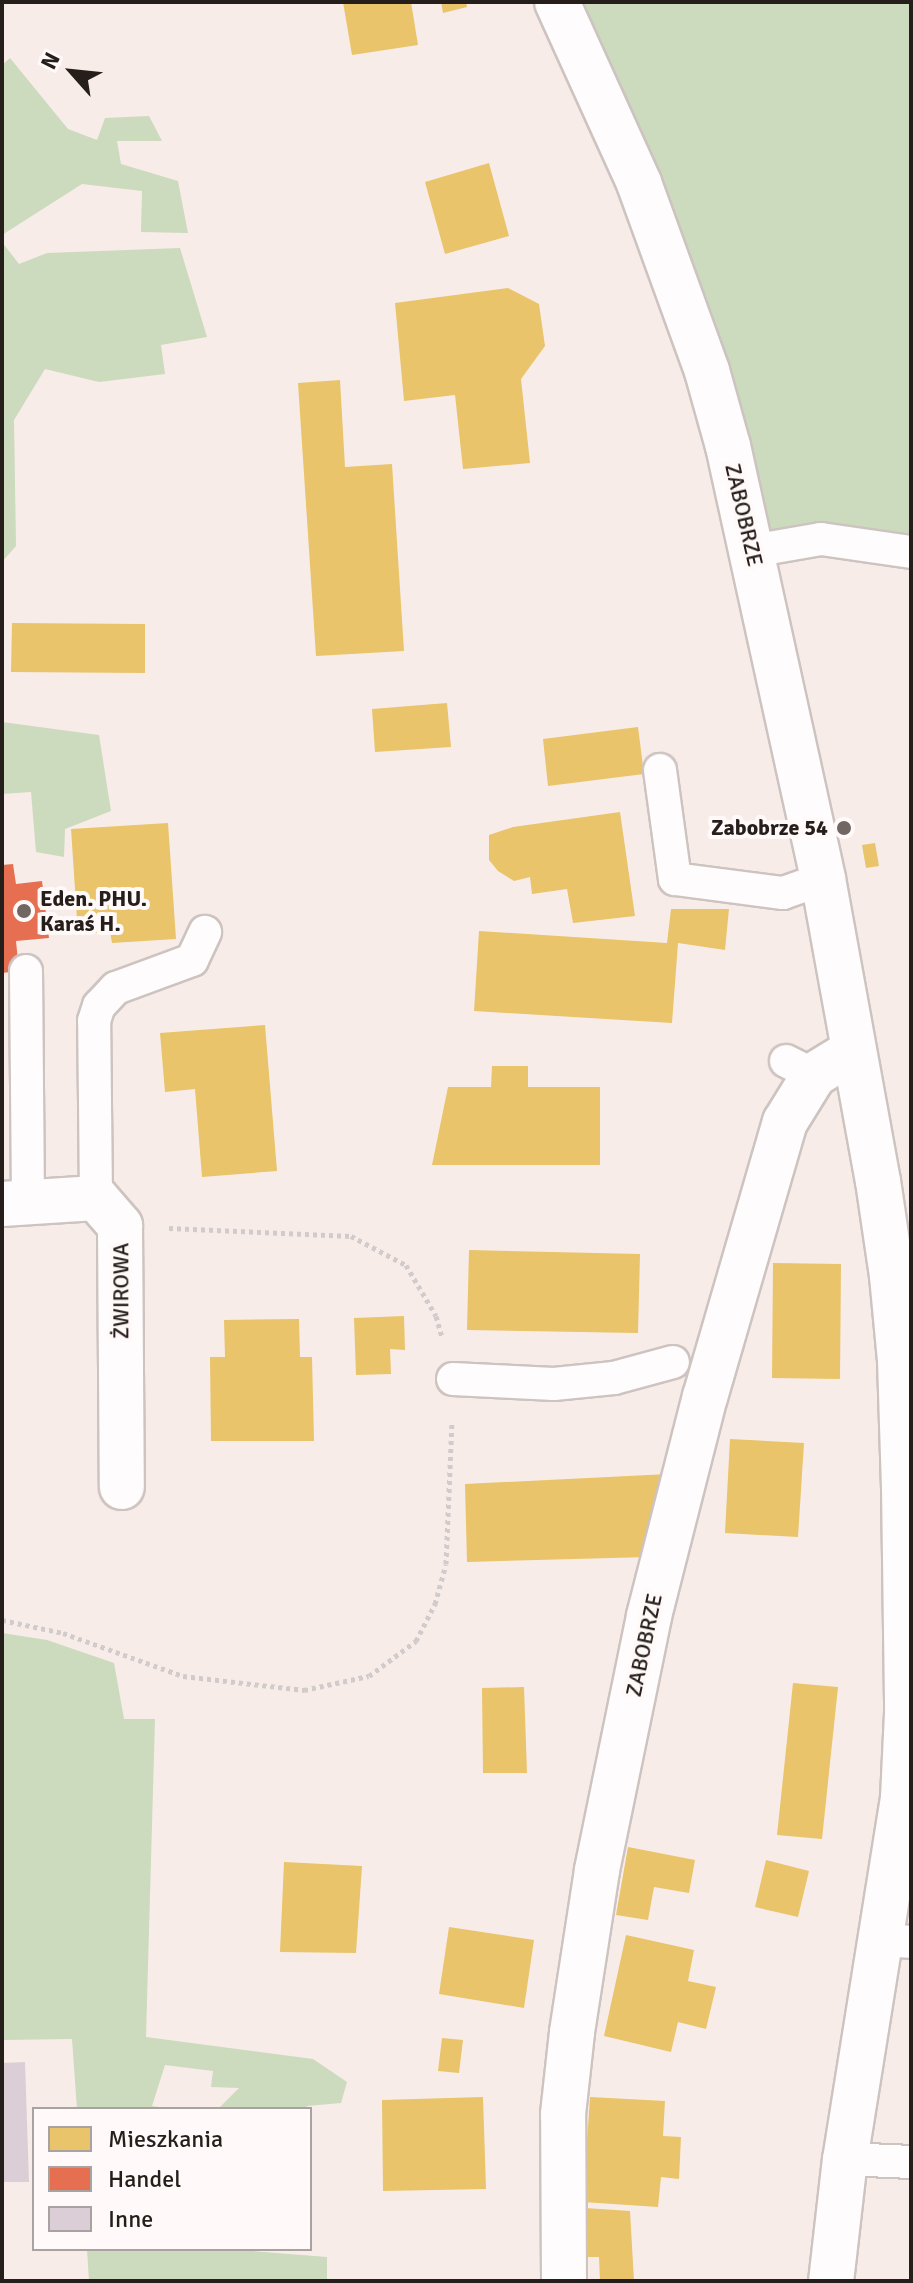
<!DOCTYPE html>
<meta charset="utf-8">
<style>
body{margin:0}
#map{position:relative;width:913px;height:2283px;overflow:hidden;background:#f8ece8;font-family:Signika,sans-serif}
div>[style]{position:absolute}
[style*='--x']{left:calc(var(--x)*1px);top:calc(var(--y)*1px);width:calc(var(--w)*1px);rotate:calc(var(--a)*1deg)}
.green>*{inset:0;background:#ccdabd}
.homes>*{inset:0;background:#e9c46a}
.shops>*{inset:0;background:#e76f51}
.building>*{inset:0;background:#dcced6}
.path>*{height:5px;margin-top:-2.5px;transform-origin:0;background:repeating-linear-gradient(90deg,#d1cccb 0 4px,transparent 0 8px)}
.roads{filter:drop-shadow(2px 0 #cdc3c0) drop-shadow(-2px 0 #cdc3c0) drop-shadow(0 2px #cdc3c0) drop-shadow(0 -2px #cdc3c0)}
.service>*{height:32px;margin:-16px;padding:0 16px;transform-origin:16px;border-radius:16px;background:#fefcfc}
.minor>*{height:44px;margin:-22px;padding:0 22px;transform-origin:22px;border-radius:22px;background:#fefcfc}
.dots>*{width:22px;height:22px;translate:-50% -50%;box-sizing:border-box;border:4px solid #fffaf9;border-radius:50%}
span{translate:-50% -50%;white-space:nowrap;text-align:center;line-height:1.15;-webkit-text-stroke:8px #fffaf9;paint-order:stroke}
.street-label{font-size:22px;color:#261e1b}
.poi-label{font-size:22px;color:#261e1b;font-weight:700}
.right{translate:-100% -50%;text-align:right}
.left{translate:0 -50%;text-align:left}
.frame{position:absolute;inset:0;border:4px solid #261e1b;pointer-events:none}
.legend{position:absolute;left:32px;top:2107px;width:280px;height:144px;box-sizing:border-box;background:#fffaf9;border:2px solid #a8a2a0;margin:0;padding:10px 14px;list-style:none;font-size:24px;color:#261e1b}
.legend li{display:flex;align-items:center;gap:16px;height:40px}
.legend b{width:40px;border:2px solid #a8a2a0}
.north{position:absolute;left:32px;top:32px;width:80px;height:80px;-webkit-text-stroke:6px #fffaf9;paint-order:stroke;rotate:297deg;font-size:22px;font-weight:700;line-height:32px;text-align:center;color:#261e1b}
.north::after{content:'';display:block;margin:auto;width:28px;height:36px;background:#261e1b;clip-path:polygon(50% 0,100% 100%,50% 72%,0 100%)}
</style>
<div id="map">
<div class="green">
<div style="clip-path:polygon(557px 2px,911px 2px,911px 552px,753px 550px)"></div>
<div style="clip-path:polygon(10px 58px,68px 129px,97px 140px,105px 118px,149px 116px,162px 141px,117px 141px,121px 164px,178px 181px,188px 233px,141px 232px,142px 191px,82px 184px,2px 235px,2px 65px)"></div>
<div style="clip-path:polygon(2px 242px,19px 264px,47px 253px,180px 248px,207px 337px,161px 345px,165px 374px,99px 382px,45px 369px,14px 420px,16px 546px,2px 562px)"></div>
<div style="clip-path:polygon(2px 722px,99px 735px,111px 811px,65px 829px,64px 857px,36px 852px,31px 792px,2px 794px)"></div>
<div style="clip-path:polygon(2px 1633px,47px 1640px,114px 1663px,124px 1719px,155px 1719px,146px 2037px,313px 2059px,347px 2082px,341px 2103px,307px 2106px,305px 2109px,218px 2109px,239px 2088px,211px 2087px,213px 2071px,165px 2065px,152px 2106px,170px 2109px,77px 2109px,72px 2039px,2px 2040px)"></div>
<div style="clip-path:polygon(87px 2249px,227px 2249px,327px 2257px,327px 2281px,89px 2281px)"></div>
</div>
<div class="homes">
<div style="clip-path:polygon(343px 2px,411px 2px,418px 45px,352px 55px)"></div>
<div style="clip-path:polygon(441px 2px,466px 2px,467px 7px,443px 13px)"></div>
<div style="clip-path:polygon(489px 163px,509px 236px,445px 254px,425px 182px)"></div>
<div style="clip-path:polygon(508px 288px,539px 304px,545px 346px,521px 379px,530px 463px,463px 469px,455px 395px,404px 401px,395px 303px)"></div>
<div style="clip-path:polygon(340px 380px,345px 467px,392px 464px,404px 651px,316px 656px,298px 383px)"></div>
<div style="clip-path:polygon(12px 623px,145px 624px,145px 673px,11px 672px)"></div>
<div style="clip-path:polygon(447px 703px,451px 747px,375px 752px,372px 709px)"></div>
<div style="clip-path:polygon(638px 727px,644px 774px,548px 786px,543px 739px)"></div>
<div style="clip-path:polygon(620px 812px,635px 916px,573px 923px,567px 889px,532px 894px,530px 877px,514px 881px,498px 871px,489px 860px,489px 835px,513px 827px)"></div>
<div style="clip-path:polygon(168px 823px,176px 939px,112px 943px,110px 932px,78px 934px,71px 829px)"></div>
<div style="clip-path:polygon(875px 843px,879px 866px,866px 868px,862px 845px)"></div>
<div style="clip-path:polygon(671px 909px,729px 909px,725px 950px,678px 943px,672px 1023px,474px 1011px,479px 931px,667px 943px)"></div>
<div style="clip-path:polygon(265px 1025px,277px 1171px,202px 1177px,195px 1089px,165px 1092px,160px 1033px)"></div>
<div style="clip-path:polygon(492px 1066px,528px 1066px,528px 1087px,600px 1087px,600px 1165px,432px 1165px,448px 1087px,491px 1087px)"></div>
<div style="clip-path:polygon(469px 1250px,640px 1254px,638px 1333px,467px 1330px)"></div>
<div style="clip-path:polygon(773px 1263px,841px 1264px,840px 1379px,772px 1378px)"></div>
<div style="clip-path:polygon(404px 1316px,405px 1350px,390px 1349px,391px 1374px,356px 1375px,354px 1318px)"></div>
<div style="clip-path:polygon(299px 1319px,300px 1357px,312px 1357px,314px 1441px,211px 1441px,210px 1357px,225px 1357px,224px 1320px)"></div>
<div style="clip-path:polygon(730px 1439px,804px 1443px,798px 1537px,725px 1533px)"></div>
<div style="clip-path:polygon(668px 1474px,649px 1557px,467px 1562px,465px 1484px)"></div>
<div style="clip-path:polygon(793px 1683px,838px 1687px,822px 1839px,777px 1835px)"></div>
<div style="clip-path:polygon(524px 1687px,527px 1773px,483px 1773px,482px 1688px)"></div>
<div style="clip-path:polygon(628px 1847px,695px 1860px,689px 1893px,654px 1887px,648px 1920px,616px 1915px)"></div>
<div style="clip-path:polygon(766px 1860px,809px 1871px,798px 1917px,755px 1907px)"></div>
<div style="clip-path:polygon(284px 1862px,362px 1866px,356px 1953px,280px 1952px)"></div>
<div style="clip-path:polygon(449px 1927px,534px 1940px,524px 2008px,439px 1994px)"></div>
<div style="clip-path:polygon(626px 1935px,694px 1950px,688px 1981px,716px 1987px,706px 2029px,678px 2022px,671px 2052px,604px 2036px)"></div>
<div style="clip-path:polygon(442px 2038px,463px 2040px,459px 2073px,438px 2071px)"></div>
<div style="clip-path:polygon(483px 2097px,486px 2189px,383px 2191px,382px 2100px)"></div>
<div style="clip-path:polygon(590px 2097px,665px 2101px,663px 2136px,681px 2137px,679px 2179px,661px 2177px,658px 2207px,583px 2202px)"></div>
<div style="clip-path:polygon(585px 2208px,630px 2211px,634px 2281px,600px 2281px,599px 2257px,586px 2257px)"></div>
</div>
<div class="shops">
<div style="clip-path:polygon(13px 864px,16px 884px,42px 881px,49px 938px,16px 941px,19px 971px,2px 973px,2px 865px)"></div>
</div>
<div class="building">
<div style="clip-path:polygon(25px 2062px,29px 2182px,2px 2182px,2px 2063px)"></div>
</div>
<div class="path">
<div style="--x:169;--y:1228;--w:182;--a:2.5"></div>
<div style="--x:351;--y:1236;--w:62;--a:27.8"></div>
<div style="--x:406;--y:1265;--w:59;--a:59.5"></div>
<div style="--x:436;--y:1316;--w:22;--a:74"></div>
<div style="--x:2;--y:1620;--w:62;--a:12"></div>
<div style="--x:63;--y:1633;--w:127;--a:19.7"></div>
<div style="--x:183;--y:1676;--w:122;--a:6.6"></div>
<div style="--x:304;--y:1690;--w:66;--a:-12.2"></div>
<div style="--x:369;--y:1676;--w:59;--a:-36.7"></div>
<div style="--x:416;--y:1641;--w:42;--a:-62.8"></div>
<div style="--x:435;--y:1604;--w:41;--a:-74.6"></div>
<div style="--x:446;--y:1564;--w:142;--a:-87.6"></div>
</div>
<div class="roads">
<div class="service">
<div style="--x:752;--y:551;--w:70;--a:-9.9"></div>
<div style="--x:821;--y:539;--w:91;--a:8.2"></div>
<div style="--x:660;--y:770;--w:110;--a:82.2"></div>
<div style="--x:675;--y:879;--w:109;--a:7.4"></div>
<div style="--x:783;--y:893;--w:42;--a:-19.3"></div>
<div style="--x:26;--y:971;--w:232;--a:89.5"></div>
<div style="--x:786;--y:1061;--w:31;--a:27"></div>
<div style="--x:96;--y:1198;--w:177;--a:-90.6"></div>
<div style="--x:94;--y:1021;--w:16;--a:-72"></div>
<div style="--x:99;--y:1006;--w:25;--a:-47"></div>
<div style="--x:116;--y:988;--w:81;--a:-20.2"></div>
<div style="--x:192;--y:960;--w:31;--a:-65"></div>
<div style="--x:453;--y:1379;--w:101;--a:2.8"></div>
<div style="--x:554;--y:1384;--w:60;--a:-5.7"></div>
<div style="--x:614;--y:1378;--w:61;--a:-15.2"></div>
<div style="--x:883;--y:1940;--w:28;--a:4"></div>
<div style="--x:845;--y:2159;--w:66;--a:2.6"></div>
</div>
<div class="minor">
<div style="--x:557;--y:2;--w:199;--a:65.6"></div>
<div style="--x:639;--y:183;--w:200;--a:70.1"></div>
<div style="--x:707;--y:371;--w:78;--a:74.4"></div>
<div style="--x:728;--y:446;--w:443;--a:77.6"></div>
<div style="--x:823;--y:879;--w:307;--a:79.7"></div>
<div style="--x:878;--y:1181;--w:96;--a:81.6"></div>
<div style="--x:892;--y:1276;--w:85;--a:84.6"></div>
<div style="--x:900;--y:1361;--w:126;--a:88.2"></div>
<div style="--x:904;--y:1487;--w:226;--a:89.2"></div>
<div style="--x:907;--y:1713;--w:85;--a:92.7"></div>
<div style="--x:903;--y:1798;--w:366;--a:99.1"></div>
<div style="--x:845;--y:2159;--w:123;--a:96.5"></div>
<div style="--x:2;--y:1204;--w:94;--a:-3.7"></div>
<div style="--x:96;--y:1198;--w:37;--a:49"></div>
<div style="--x:120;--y:1226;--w:261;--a:89.6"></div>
<div style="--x:564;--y:2281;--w:167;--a:-90.3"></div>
<div style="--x:563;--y:2114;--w:82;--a:-83.7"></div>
<div style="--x:572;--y:2032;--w:164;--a:-81.2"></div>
<div style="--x:597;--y:1870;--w:259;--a:-78.4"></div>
<div style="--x:649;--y:1616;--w:226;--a:-75.7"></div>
<div style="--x:705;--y:1397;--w:286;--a:-73.8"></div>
<div style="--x:785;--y:1122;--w:55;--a:-58.3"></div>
<div style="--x:814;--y:1075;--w:46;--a:-31.6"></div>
</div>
</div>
<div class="dots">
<div style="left:844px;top:828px;background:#706663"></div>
<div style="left:24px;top:911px;background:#706663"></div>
</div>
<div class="street-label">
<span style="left:744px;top:515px;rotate:77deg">ZABOBRZE</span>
<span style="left:121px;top:1291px;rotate:-90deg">ŻWIROWA</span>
<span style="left:644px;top:1645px;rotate:-78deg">ZABOBRZE</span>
</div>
<div class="poi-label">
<span class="right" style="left:828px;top:828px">Zabobrze 54</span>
<span class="left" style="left:40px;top:911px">Eden. PHU.<br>Karaś H.</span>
</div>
<div class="frame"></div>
<ul class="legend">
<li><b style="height:22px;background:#e9c46a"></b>Mieszkania</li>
<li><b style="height:22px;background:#e76f51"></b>Handel</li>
<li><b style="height:22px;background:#dcced6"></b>Inne</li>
</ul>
<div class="north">N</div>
</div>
